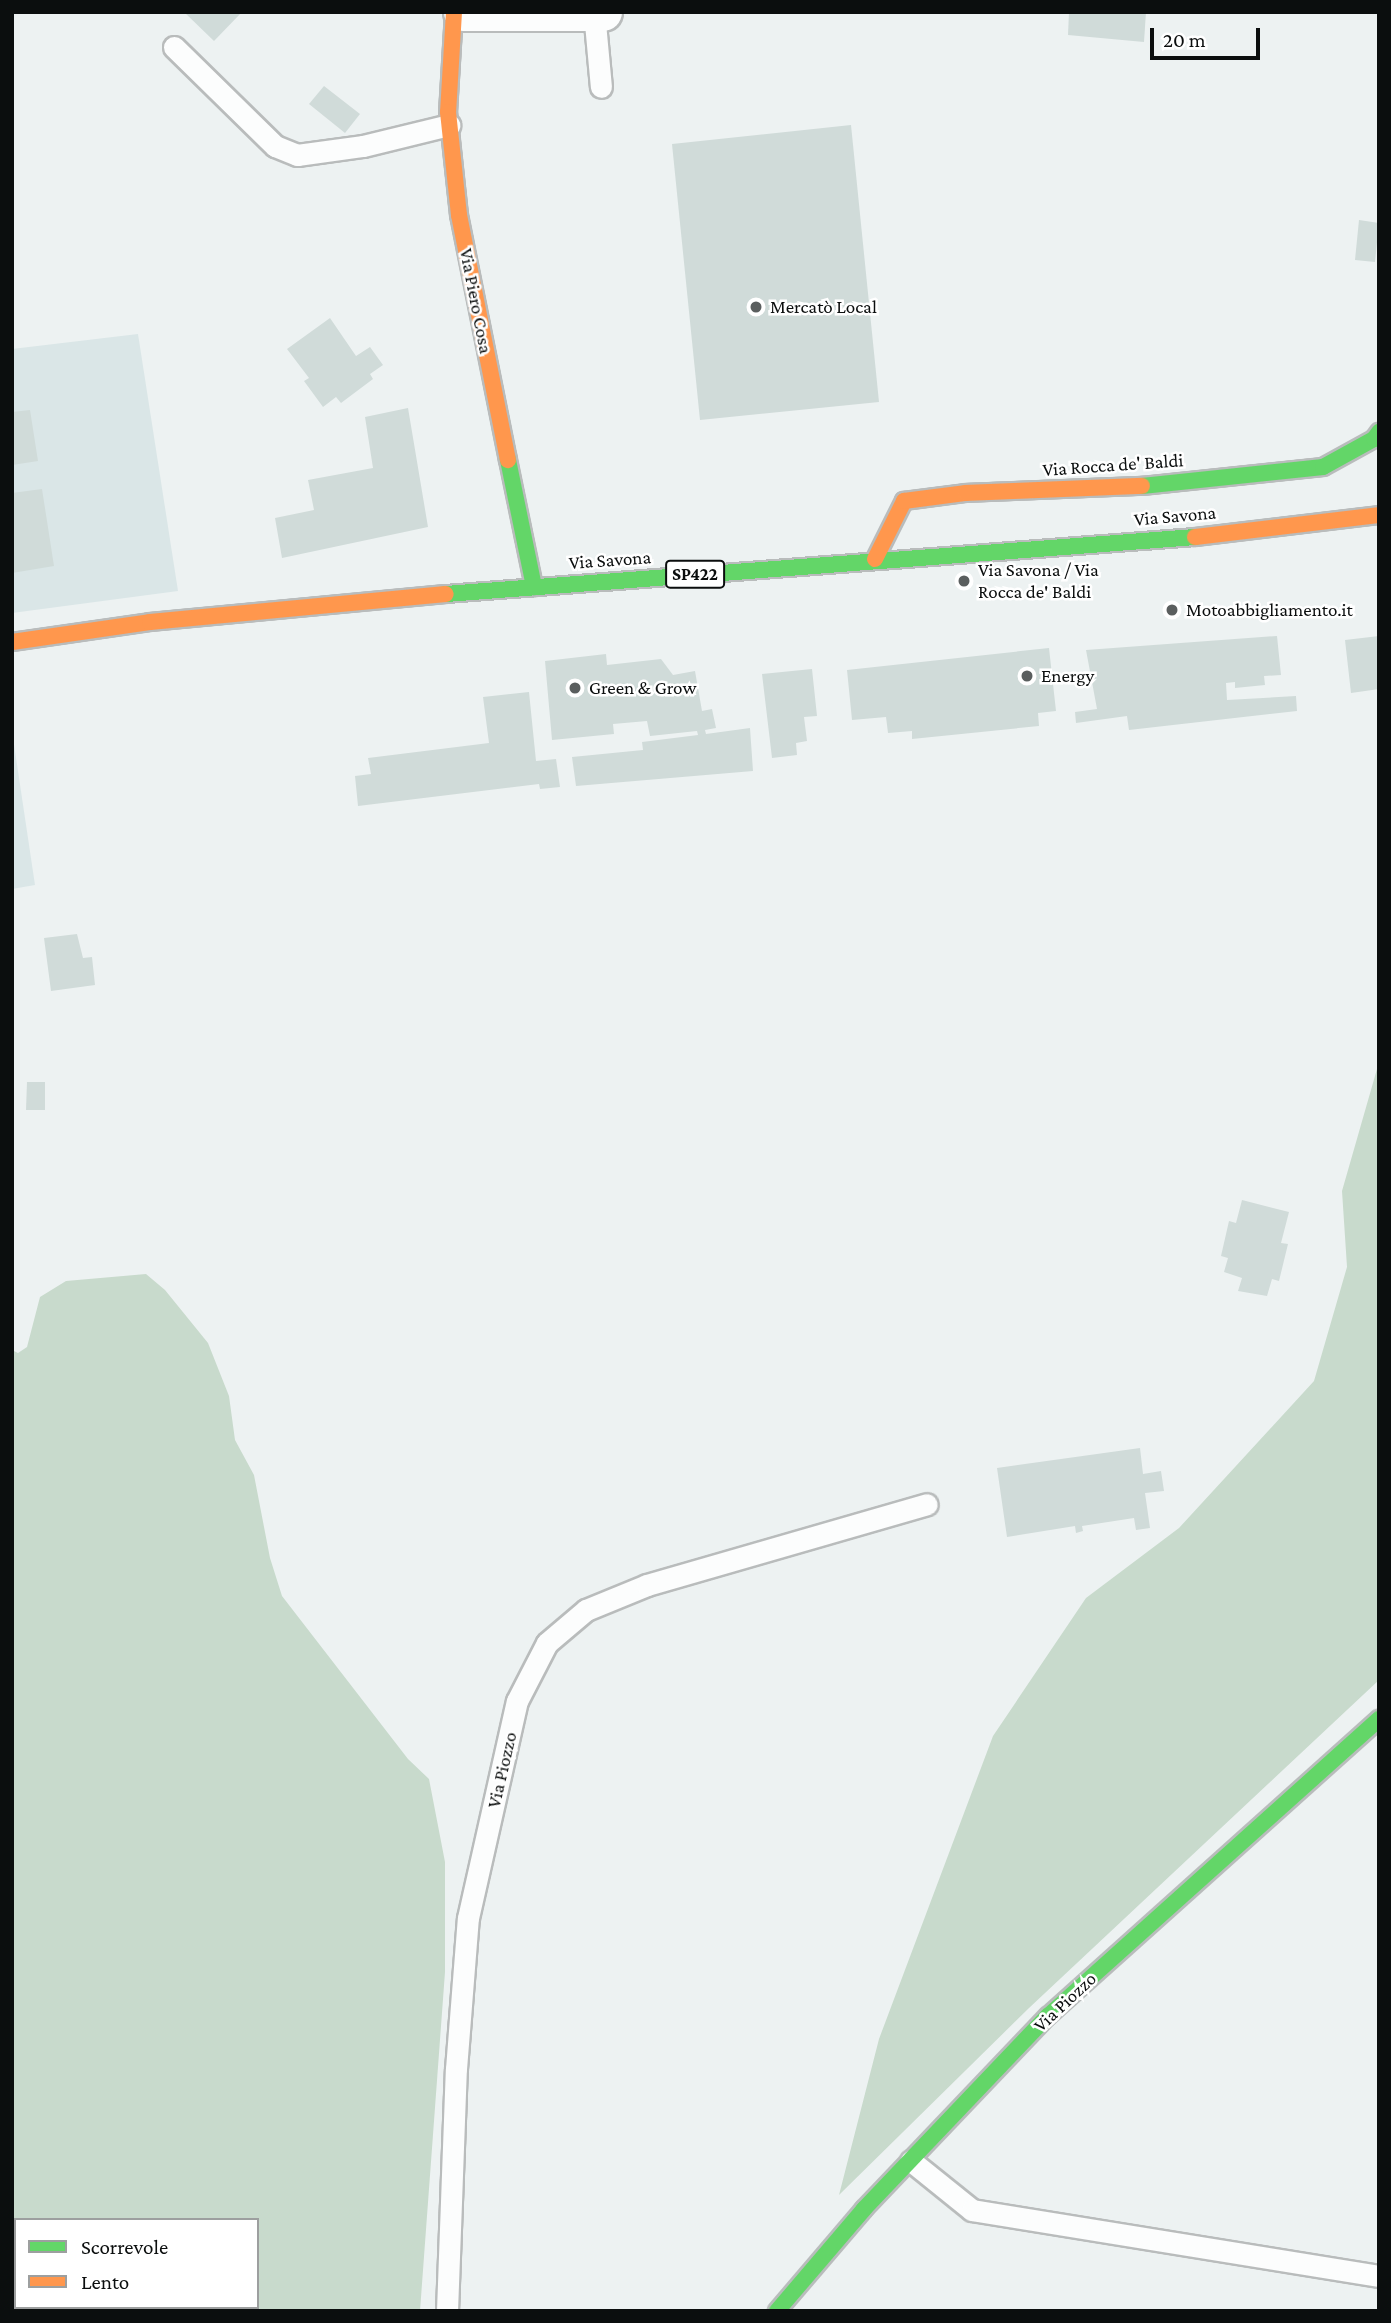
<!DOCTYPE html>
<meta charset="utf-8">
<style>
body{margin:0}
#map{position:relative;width:1391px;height:2323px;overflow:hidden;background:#edf2f2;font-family:"Crimson Pro",serif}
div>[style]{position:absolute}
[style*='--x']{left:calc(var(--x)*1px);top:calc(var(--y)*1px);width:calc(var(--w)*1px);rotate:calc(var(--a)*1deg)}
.built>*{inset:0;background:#dae6e7}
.green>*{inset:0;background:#c8dacc}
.building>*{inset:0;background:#d0dbd9}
.roads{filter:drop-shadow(2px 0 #b9bcbc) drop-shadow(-2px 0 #b9bcbc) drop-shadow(0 2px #b9bcbc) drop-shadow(0 -2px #b9bcbc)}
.lane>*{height:21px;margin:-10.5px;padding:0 10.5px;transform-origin:10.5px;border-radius:10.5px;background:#fcfdfd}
.street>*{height:38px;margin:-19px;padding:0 19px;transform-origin:19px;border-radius:19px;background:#fcfdfd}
.fast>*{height:16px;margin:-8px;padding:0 8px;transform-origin:8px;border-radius:8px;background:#63d668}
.slow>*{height:16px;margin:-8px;padding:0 8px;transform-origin:8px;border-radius:8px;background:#ff974d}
.dots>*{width:19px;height:19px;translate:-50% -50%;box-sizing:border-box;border:4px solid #fff;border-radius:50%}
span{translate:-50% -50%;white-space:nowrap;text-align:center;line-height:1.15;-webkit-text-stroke:5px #fff;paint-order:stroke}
.shield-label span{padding:2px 5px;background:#fff;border:2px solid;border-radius:5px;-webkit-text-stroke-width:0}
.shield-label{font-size:18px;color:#0b0e0e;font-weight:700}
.street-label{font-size:19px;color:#0b0e0e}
.poi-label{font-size:19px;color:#0b0e0e}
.left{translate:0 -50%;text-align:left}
.frame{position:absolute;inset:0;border:14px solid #0b0e0e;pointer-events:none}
.legend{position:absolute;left:14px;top:2218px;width:245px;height:91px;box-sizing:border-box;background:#fff;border:2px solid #9d9f9f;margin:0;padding:9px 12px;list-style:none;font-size:21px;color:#0b0e0e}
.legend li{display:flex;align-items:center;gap:14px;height:35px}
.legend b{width:35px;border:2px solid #9d9f9f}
.scale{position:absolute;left:1150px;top:28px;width:110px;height:32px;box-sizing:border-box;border:4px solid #0b0e0e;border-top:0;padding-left:9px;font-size:21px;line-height:24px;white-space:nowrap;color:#0b0e0e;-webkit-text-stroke:5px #fff;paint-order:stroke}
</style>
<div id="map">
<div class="built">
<div style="clip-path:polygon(138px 334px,178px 591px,12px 613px,12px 349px)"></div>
<div style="clip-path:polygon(12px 731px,35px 885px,12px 889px)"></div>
</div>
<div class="green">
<div style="clip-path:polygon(1379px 1062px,1379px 1680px,1029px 2008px,839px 2195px,879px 2039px,993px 1736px,1086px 1598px,1179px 1528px,1314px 1381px,1347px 1267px,1342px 1191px)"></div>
<div style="clip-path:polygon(evenodd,146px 1274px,165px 1290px,208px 1343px,229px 1396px,235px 1440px,254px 1475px,270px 1558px,282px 1596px,408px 1759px,429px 1779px,445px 1862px,445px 1972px,420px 2311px,12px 2311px,12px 1350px,18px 1353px,27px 1347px,40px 1297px,66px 1281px,146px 1274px,16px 2220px,257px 2220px,257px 2307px,16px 2307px,16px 2220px)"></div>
</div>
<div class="building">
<div style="clip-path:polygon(184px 12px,242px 12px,214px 41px)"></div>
<div style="clip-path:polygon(1069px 12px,1146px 12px,1144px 42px,1068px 35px)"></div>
<div style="clip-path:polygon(324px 86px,360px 114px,345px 133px,309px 104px)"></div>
<div style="clip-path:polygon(851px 125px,879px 402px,700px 420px,672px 144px)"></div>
<div style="clip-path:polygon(1359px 220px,1379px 223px,1375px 262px,1355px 260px)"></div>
<div style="clip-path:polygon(330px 318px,356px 356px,370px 347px,383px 365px,370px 374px,373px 379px,341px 403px,336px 397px,323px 407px,304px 381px,309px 378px,287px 349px)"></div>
<div style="clip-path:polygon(408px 408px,428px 527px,282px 558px,275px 518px,314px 510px,308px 480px,373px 468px,365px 417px)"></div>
<div style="clip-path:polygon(30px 410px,38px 461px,12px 465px,12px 412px)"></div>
<div style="clip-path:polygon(42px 489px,54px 566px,12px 573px,12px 493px)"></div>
<div style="clip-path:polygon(1277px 636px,1281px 675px,1264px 676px,1265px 685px,1235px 688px,1235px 682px,1226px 683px,1227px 700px,1296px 696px,1297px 711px,1129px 730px,1127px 716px,1076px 723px,1075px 712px,1097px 709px,1086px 650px)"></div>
<div style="clip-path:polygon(1379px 636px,1379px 689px,1351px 693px,1345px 640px)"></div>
<div style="clip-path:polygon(1049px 648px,1056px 711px,1038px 713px,1039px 726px,912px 739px,912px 731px,888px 733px,886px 717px,852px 720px,847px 670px)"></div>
<div style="clip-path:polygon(606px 654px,607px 665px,661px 659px,673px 675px,695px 671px,702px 711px,712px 709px,716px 728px,705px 730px,706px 734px,750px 728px,753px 771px,576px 786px,572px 757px,643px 750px,642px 742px,698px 735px,697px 731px,650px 736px,647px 721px,613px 724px,614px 734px,552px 740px,545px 661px)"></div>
<div style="clip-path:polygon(812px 669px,817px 716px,804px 717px,807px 741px,796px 743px,797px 755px,772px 758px,762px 674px)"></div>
<div style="clip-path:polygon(529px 692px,536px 761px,556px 759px,560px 787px,540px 789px,539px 784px,358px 806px,355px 776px,371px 774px,368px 758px,489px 743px,483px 697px)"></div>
<div style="clip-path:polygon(77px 934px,83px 958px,92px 957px,95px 985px,51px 991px,44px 938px)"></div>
<div style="clip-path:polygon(27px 1082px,45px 1082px,45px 1110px,26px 1110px)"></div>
<div style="clip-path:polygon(1242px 1200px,1289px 1212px,1281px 1243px,1288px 1244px,1279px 1281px,1272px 1279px,1267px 1296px,1238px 1291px,1242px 1278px,1224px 1272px,1228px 1258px,1221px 1256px,1229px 1221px,1236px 1223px)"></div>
<div style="clip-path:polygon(1140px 1448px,1143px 1474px,1161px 1471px,1164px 1491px,1145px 1493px,1150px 1528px,1136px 1530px,1134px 1518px,1082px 1526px,1083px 1531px,1076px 1533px,1075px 1526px,1007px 1537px,997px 1468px)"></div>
</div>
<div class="roads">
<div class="lane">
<div style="--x:594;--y:12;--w:75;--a:84.7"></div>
<div style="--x:174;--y:47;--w:141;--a:44.4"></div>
<div style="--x:275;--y:146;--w:24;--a:22"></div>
<div style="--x:297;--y:155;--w:67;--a:-7.8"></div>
<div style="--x:363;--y:146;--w:89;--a:-13.7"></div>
<div style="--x:911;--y:2161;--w:78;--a:38.8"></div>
<div style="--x:972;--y:2210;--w:412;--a:9.2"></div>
<div style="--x:447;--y:2311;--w:242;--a:-87.9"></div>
<div style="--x:456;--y:2069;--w:151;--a:-85.5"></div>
<div style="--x:468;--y:1918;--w:222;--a:-77.3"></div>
<div style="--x:517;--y:1701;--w:65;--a:-62.7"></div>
<div style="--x:547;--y:1643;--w:51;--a:-40.2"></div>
<div style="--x:586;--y:1610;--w:66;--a:-22.3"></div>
<div style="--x:647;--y:1585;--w:291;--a:-16.1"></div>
</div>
<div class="street">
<div style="--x:463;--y:12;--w:140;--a:0"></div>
</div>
<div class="fast">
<div style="--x:508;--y:460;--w:130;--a:78.4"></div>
<div style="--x:1142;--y:486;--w:182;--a:-6"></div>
<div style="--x:1323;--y:467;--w:58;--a:-28.8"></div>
<div style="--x:1374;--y:439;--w:9;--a:-54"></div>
<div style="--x:446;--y:594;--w:751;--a:-4.35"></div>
<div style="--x:777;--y:2311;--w:134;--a:-49.5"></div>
<div style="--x:864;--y:2209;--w:267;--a:-46.4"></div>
<div style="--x:1048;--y:2016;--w:445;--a:-41.9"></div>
</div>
<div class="slow">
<div style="--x:454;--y:12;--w:100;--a:93.4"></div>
<div style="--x:448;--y:112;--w:104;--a:83.9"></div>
<div style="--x:459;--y:215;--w:250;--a:78.7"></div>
<div style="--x:1195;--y:537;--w:185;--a:-6.8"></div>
<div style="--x:875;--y:559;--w:65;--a:-63.4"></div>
<div style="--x:904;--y:501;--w:63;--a:-7.4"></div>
<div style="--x:966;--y:493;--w:176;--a:-2.3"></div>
<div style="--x:12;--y:642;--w:139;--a:-8.2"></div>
<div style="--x:150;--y:622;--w:297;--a:-5.4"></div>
</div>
</div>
<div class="dots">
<div style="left:756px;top:307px;background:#5a5e5e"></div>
<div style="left:964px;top:581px;background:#5a5e5e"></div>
<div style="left:1172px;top:610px;background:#5a5e5e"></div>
<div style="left:1027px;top:676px;background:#5a5e5e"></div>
<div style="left:575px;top:688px;background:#5a5e5e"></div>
</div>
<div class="shield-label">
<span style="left:695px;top:574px">SP422</span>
</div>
<div class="street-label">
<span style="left:476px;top:301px;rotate:79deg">Via Piero Cosa</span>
<span style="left:1113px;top:465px;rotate:-4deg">Via Rocca de' Baldi</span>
<span style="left:1175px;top:516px;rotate:-5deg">Via Savona</span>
<span style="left:610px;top:560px;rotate:-4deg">Via Savona</span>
<span style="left:502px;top:1770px;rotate:-77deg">Via Piozzo</span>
<span style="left:1065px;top:2002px;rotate:-43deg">Via Piozzo</span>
</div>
<div class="poi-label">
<span class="left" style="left:770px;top:307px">Mercatò Local</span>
<span class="left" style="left:978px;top:581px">Via Savona / Via<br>Rocca de' Baldi</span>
<span class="left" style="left:1186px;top:610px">Motoabbigliamento.it</span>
<span class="left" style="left:1041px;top:676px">Energy</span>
<span class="left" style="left:589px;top:688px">Green &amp; Grow</span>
</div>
<div class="frame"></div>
<ul class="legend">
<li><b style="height:9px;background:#63d668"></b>Scorrevole</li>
<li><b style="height:9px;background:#ff974d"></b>Lento</li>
</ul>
<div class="scale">20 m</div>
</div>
